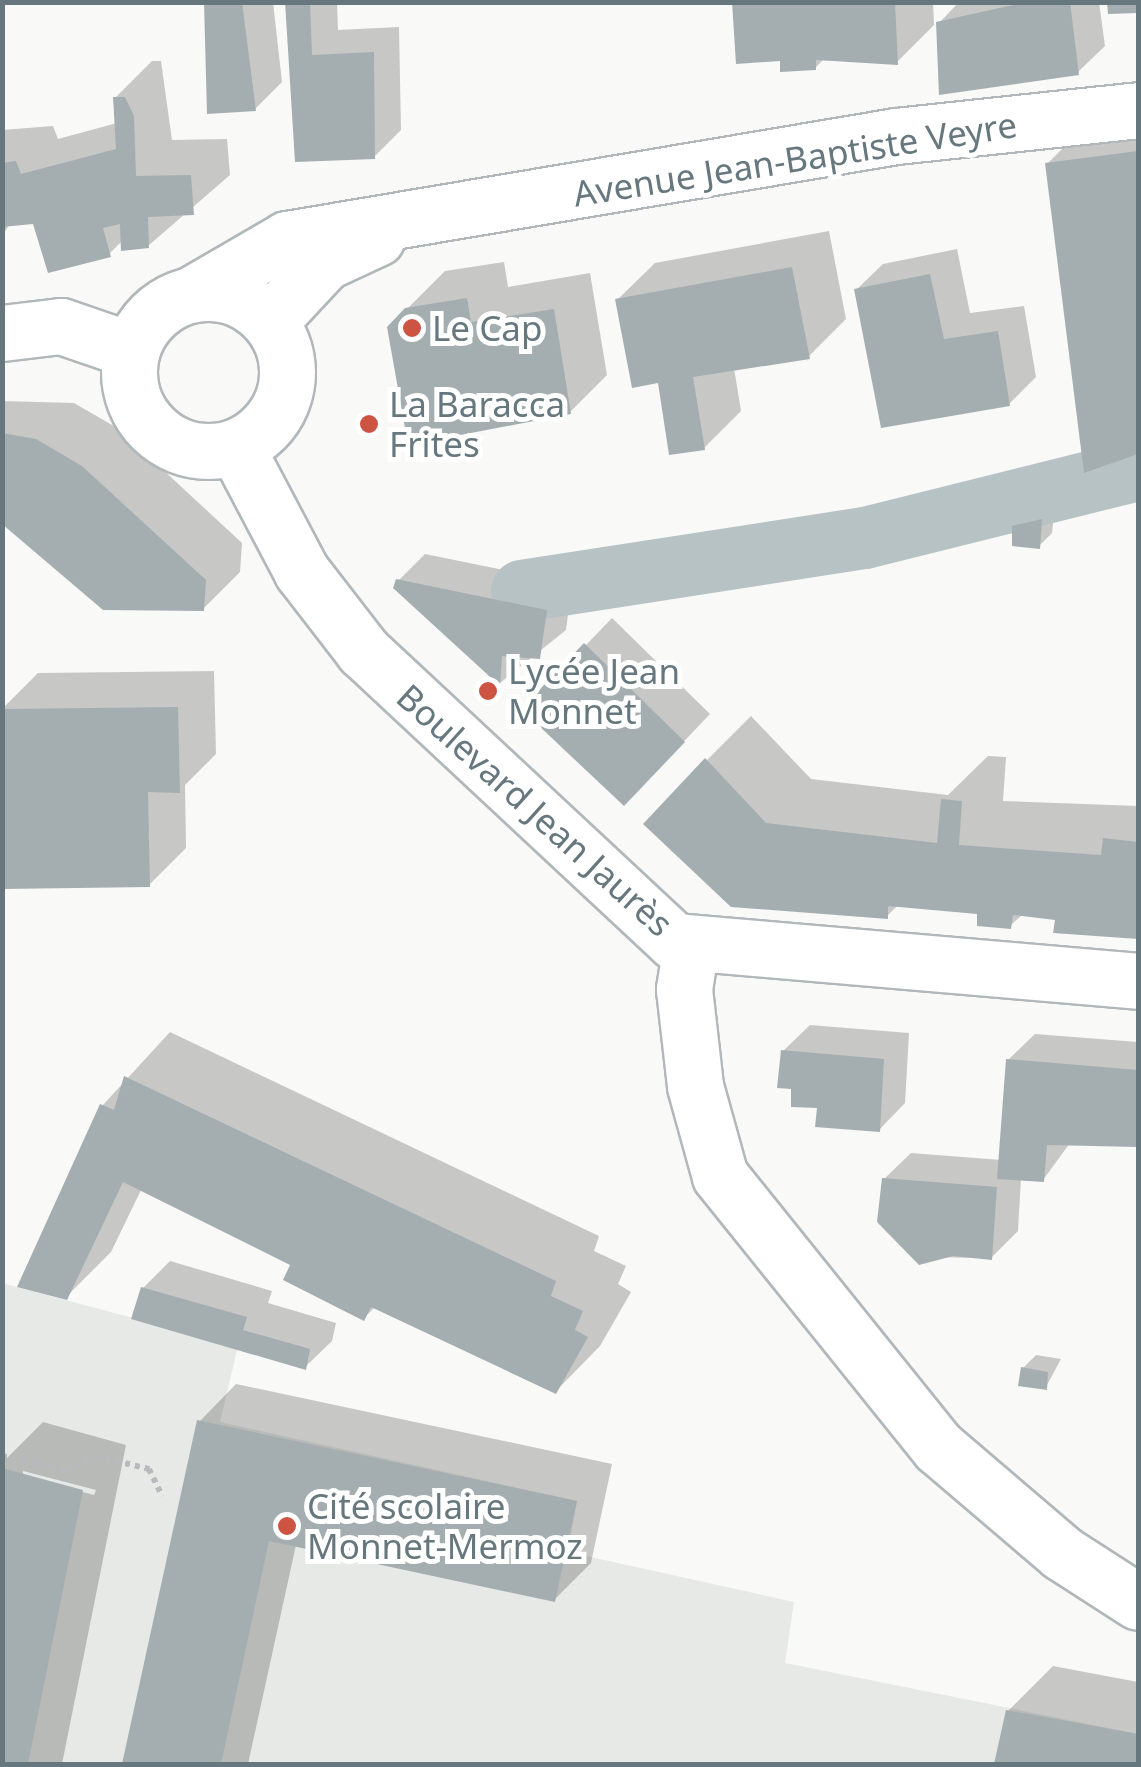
<!DOCTYPE html>
<meta charset="utf-8">
<style>
body{margin:0}
#map{position:relative;width:1141px;height:1767px;overflow:hidden;background:#f9f9f7;font-family:"Noto Sans",sans-serif}
div>[style]{position:absolute}
[style*='--x']{left:calc(var(--x)*1px);top:calc(var(--y)*1px);width:calc(var(--w)*1px);rotate:calc(var(--a)*1deg)}
.built>*{inset:0;background:#e7e9e7}
.shadow>*{inset:0;background:#0003}
.canal>*{height:62px;margin:-31px;padding:0 31px;transform-origin:31px;border-radius:31px;background:#b7c2c5}
.building>*{inset:0;background:#a4aeb1}
.path>*{height:6px;margin-top:-3px;transform-origin:0;background:repeating-linear-gradient(90deg,#b7bbbd 0 5px,transparent 0 10px)}
.roads{filter:drop-shadow(2px 0 #b1b8bb) drop-shadow(-2px 0 #b1b8bb) drop-shadow(0 2px #b1b8bb) drop-shadow(0 -2px #b1b8bb)}
.secondary>*{height:55px;margin:-27.5px;padding:0 27.5px;transform-origin:27.5px;border-radius:27.5px;background:#fff}
.secondary>.ring{margin:-27.5px;padding:0;box-sizing:content-box;background:none;border:55px solid #fff;border-radius:50%}
.dots>*{width:28px;height:28px;translate:-50% -50%;box-sizing:border-box;border:5px solid #fff;border-radius:50%}
span{translate:-50% -50%;white-space:nowrap;text-align:center;line-height:1.15;-webkit-text-stroke:10px #fff;paint-order:stroke}
.street-label{font-size:35px;color:#67777e}
.poi-label{font-size:35px;color:#67777e}
.left{translate:0 -50%;text-align:left}
.frame{position:absolute;inset:0;border:5px solid #67777e;pointer-events:none}
</style>
<div id="map">
<div class="built">
<div style="clip-path:polygon(2px 1283px,238px 1346px,220px 1422px,577px 1501px,568px 1552px,794px 1602px,785px 1663px,1138px 1734px,1138px 1764px,3px 1764px)"></div>
</div>
<div class="shadow">
<div style="clip-path:polygon(206px 2px,273px 2px,282px 82px,255px 109px)"></div>
<div style="clip-path:polygon(288px 2px,337px 2px,338px 30px,399px 27px,401px 130px,374px 157px,298px 160px)"></div>
<div style="clip-path:polygon(734px 2px,933px 2px,934px 25px,897px 62px,825px 58px,815px 68px,782px 58px)"></div>
<div style="clip-path:polygon(959px 2px,1099px 2px,1105px 46px,1078px 72px,939px 23px)"></div>
<div style="clip-path:polygon(152px 61px,161px 61px,172px 140px,227px 139px,230px 175px,148px 246px,123px 240px,109px 254px,34px 222px,10px 224px,2px 236px,2px 130px,53px 126px,58px 139px,117px 123px,115px 98px)"></div>
<div style="clip-path:polygon(1138px 113px,1138px 450px,1086px 470px,1047px 164px,1092px 119px)"></div>
<div style="clip-path:polygon(829px 231px,846px 319px,809px 356px,734px 368px,741px 411px,704px 448px,617px 300px,655px 263px)"></div>
<div style="clip-path:polygon(957px 249px,970px 313px,1024px 306px,1036px 377px,1009px 404px,856px 290px,883px 264px)"></div>
<div style="clip-path:polygon(504px 262px,508px 287px,590px 273px,607px 375px,570px 412px,407px 309px,445px 271px)"></div>
<div style="clip-path:polygon(2px 401px,74px 403px,119px 429px,242px 543px,240px 572px,203px 609px,2px 522px)"></div>
<div style="clip-path:polygon(1055px 507px,1052px 533px,1039px 546px,1015px 527px)"></div>
<div style="clip-path:polygon(425px 554px,572px 584px,566px 630px,500px 683px,398px 581px)"></div>
<div style="clip-path:polygon(612px 618px,710px 714px,651px 776px,586px 645px)"></div>
<div style="clip-path:polygon(214px 671px,216px 754px,185px 785px,186px 848px,149px 885px,3px 886px,2px 709px,38px 673px)"></div>
<div style="clip-path:polygon(751px 716px,811px 779px,948px 795px,988px 756px,1006px 757px,1003px 801px,1138px 806px,1138px 937px,1056px 931px,1058px 918px,1023px 914px,1010px 926px,980px 911px,899px 904px,887px 916px,732px 904px,707px 760px)"></div>
<div style="clip-path:polygon(810px 1025px,909px 1033px,905px 1103px,879px 1130px,794px 1087px,783px 1051px)"></div>
<div style="clip-path:polygon(170px 1032px,599px 1236px,594px 1251px,626px 1266px,618px 1284px,631px 1292px,600px 1346px,556px 1391px,375px 1307px,364px 1318px,294px 1263px,142px 1188px,111px 1252px,66px 1297px,102px 1106px)"></div>
<div style="clip-path:polygon(1035px 1034px,1138px 1042px,1138px 1144px,1070px 1143px,1043px 1180px,1021px 1178px,1018px 1231px,991px 1258px,920px 1257px,884px 1179px,911px 1153px,1001px 1160px,1008px 1060px)"></div>
<div style="clip-path:polygon(170px 1261px,272px 1291px,268px 1303px,336px 1323px,332px 1341px,305px 1367px,143px 1288px)"></div>
<div style="clip-path:polygon(1036px 1355px,1061px 1359px,1046px 1387px,1023px 1368px)"></div>
<div style="clip-path:polygon(236px 1384px,612px 1464px,591px 1563px,554px 1600px,296px 1545px,248px 1764px,124px 1764px,199px 1422px)"></div>
<div style="clip-path:polygon(evenodd,43px 1422px,126px 1445px,62px 1764px,2px 1764px,2px 1463px,43px 1422px,23px 1471px,96px 1490px,94px 1495px,23px 1476px,23px 1471px)"></div>
<div style="clip-path:polygon(1053px 1666px,1138px 1682px,1138px 1764px,996px 1764px,1008px 1711px)"></div>
</div>
<div class="canal">
<div style="--x:522;--y:591;--w:347;--a:-8.8"></div>
<div style="--x:865;--y:538;--w:281;--a:-14"></div>
</div>
<div class="building">
<div style="clip-path:polygon(204px 2px,242px 2px,256px 111px,207px 114px)"></div>
<div style="clip-path:polygon(285px 2px,310px 2px,312px 55px,374px 52px,375px 159px,295px 162px)"></div>
<div style="clip-path:polygon(732px 2px,895px 2px,898px 65px,816px 60px,816px 70px,780px 72px,780px 61px,736px 64px)"></div>
<div style="clip-path:polygon(1027px 2px,1070px 2px,1079px 75px,939px 95px,936px 22px)"></div>
<div style="clip-path:polygon(1107px 2px,1138px 2px,1138px 13px,1108px 14px)"></div>
<div style="clip-path:polygon(113px 97px,125px 97px,134px 116px,136px 176px,191px 175px,194px 215px,148px 217px,149px 248px,121px 251px,120px 224px,103px 228px,111px 257px,48px 273px,33px 224px,2px 227px,2px 163px,16px 161px,21px 174px,116px 149px)"></div>
<div style="clip-path:polygon(1138px 151px,1138px 454px,1084px 473px,1045px 163px)"></div>
<div style="clip-path:polygon(792px 267px,810px 359px,693px 377px,705px 450px,669px 455px,658px 383px,632px 388px,615px 299px)"></div>
<div style="clip-path:polygon(930px 274px,944px 339px,998px 331px,1010px 406px,881px 428px,854px 289px)"></div>
<div style="clip-path:polygon(467px 298px,471px 322px,554px 309px,571px 414px,408px 445px,387px 327px,405px 308px)"></div>
<div style="clip-path:polygon(2px 433px,36px 439px,82px 466px,206px 580px,204px 611px,103px 610px,2px 524px)"></div>
<div style="clip-path:polygon(1042px 519px,1040px 549px,1012px 546px,1012px 526px)"></div>
<div style="clip-path:polygon(396px 579px,547px 610px,540px 659px,502px 656px,500px 686px,393px 588px)"></div>
<div style="clip-path:polygon(584px 643px,685px 742px,624px 806px,521px 709px)"></div>
<div style="clip-path:polygon(178px 707px,180px 793px,148px 792px,150px 887px,2px 889px,2px 709px)"></div>
<div style="clip-path:polygon(705px 758px,766px 823px,937px 843px,941px 799px,962px 801px,959px 845px,1101px 855px,1103px 838px,1138px 842px,1138px 939px,1053px 933px,1055px 920px,1013px 915px,1011px 929px,977px 926px,977px 914px,888px 906px,888px 919px,731px 907px,643px 824px)"></div>
<div style="clip-path:polygon(781px 1050px,884px 1059px,880px 1132px,815px 1127px,817px 1108px,791px 1107px,791px 1089px,777px 1088px)"></div>
<div style="clip-path:polygon(1006px 1059px,1138px 1070px,1138px 1147px,1047px 1145px,1044px 1182px,997px 1179px)"></div>
<div style="clip-path:polygon(124px 1076px,556px 1281px,551px 1296px,583px 1311px,575px 1330px,588px 1337px,556px 1394px,371px 1307px,364px 1321px,283px 1280px,290px 1265px,123px 1182px,67px 1300px,17px 1287px,100px 1104px,114px 1110px)"></div>
<div style="clip-path:polygon(882px 1178px,997px 1187px,992px 1260px,953px 1256px,919px 1265px,877px 1222px)"></div>
<div style="clip-path:polygon(141px 1287px,247px 1317px,243px 1330px,310px 1349px,306px 1370px,131px 1319px)"></div>
<div style="clip-path:polygon(1021px 1367px,1048px 1372px,1047px 1390px,1018px 1386px)"></div>
<div style="clip-path:polygon(197px 1420px,577px 1501px,555px 1602px,269px 1541px,221px 1764px,122px 1764px)"></div>
<div style="clip-path:polygon(2px 1468px,83px 1490px,28px 1764px,2px 1764px)"></div>
<div style="clip-path:polygon(1006px 1710px,1138px 1734px,1138px 1764px,994px 1764px)"></div>
</div>
<div class="path">
<div style="--x:2;--y:1456;--w:66;--a:12.3"></div>
<div style="--x:66;--y:1470;--w:33;--a:-25"></div>
<div style="--x:96;--y:1456;--w:55;--a:13.8"></div>
<div style="--x:149;--y:1469;--w:30;--a:64"></div>
</div>
<div class="roads">
<div class="secondary">
<div class="ring" style="left:129px;top:293px;width:103px;height:103px"></div>
<div style="--x:194;--y:293;--w:108;--a:-30.1"></div>
<div style="--x:287;--y:239;--w:618;--a:-9.6"></div>
<div style="--x:896;--y:136;--w:243;--a:-6.1"></div>
<div style="--x:270;--y:321;--w:81;--a:-47"></div>
<div style="--x:325;--y:262;--w:57;--a:-24.8"></div>
<div style="--x:2;--y:333;--w:59;--a:-6.8"></div>
<div style="--x:61;--y:326;--w:74;--a:18.9"></div>
<div style="--x:236;--y:447;--w:141;--a:62.2"></div>
<div style="--x:302;--y:572;--w:100;--a:52.3"></div>
<div style="--x:363;--y:651;--w:425;--a:43"></div>
<div style="--x:674;--y:941;--w:466;--a:4.9"></div>
<div style="--x:691;--y:944;--w:46;--a:98.8"></div>
<div style="--x:684;--y:989;--w:98;--a:83.5"></div>
<div style="--x:695;--y:1086;--w:93;--a:74.5"></div>
<div style="--x:720;--y:1176;--w:348;--a:51.2"></div>
<div style="--x:938;--y:1447;--w:163;--a:40.5"></div>
<div style="--x:1062;--y:1553;--w:90;--a:32.8"></div>
</div>
</div>
<div class="dots">
<div style="left:412px;top:328px;background:#cd5343"></div>
<div style="left:369px;top:424px;background:#cd5343"></div>
<div style="left:488px;top:691px;background:#cd5343"></div>
<div style="left:287px;top:1526px;background:#cd5343"></div>
</div>
<div class="street-label">
<span style="left:795px;top:159px;rotate:-9deg">Avenue Jean-Baptiste Veyre</span>
<span style="left:535px;top:810px;rotate:42deg">Boulevard Jean Jaurès</span>
</div>
<div class="poi-label">
<span class="left" style="left:432px;top:328px">Le Cap</span>
<span class="left" style="left:389px;top:424px">La Baracca<br>Frites</span>
<span class="left" style="left:508px;top:691px">Lycée Jean<br>Monnet</span>
<span class="left" style="left:307px;top:1526px">Cité scolaire<br>Monnet-Mermoz</span>
</div>
<div class="frame"></div>
</div>
